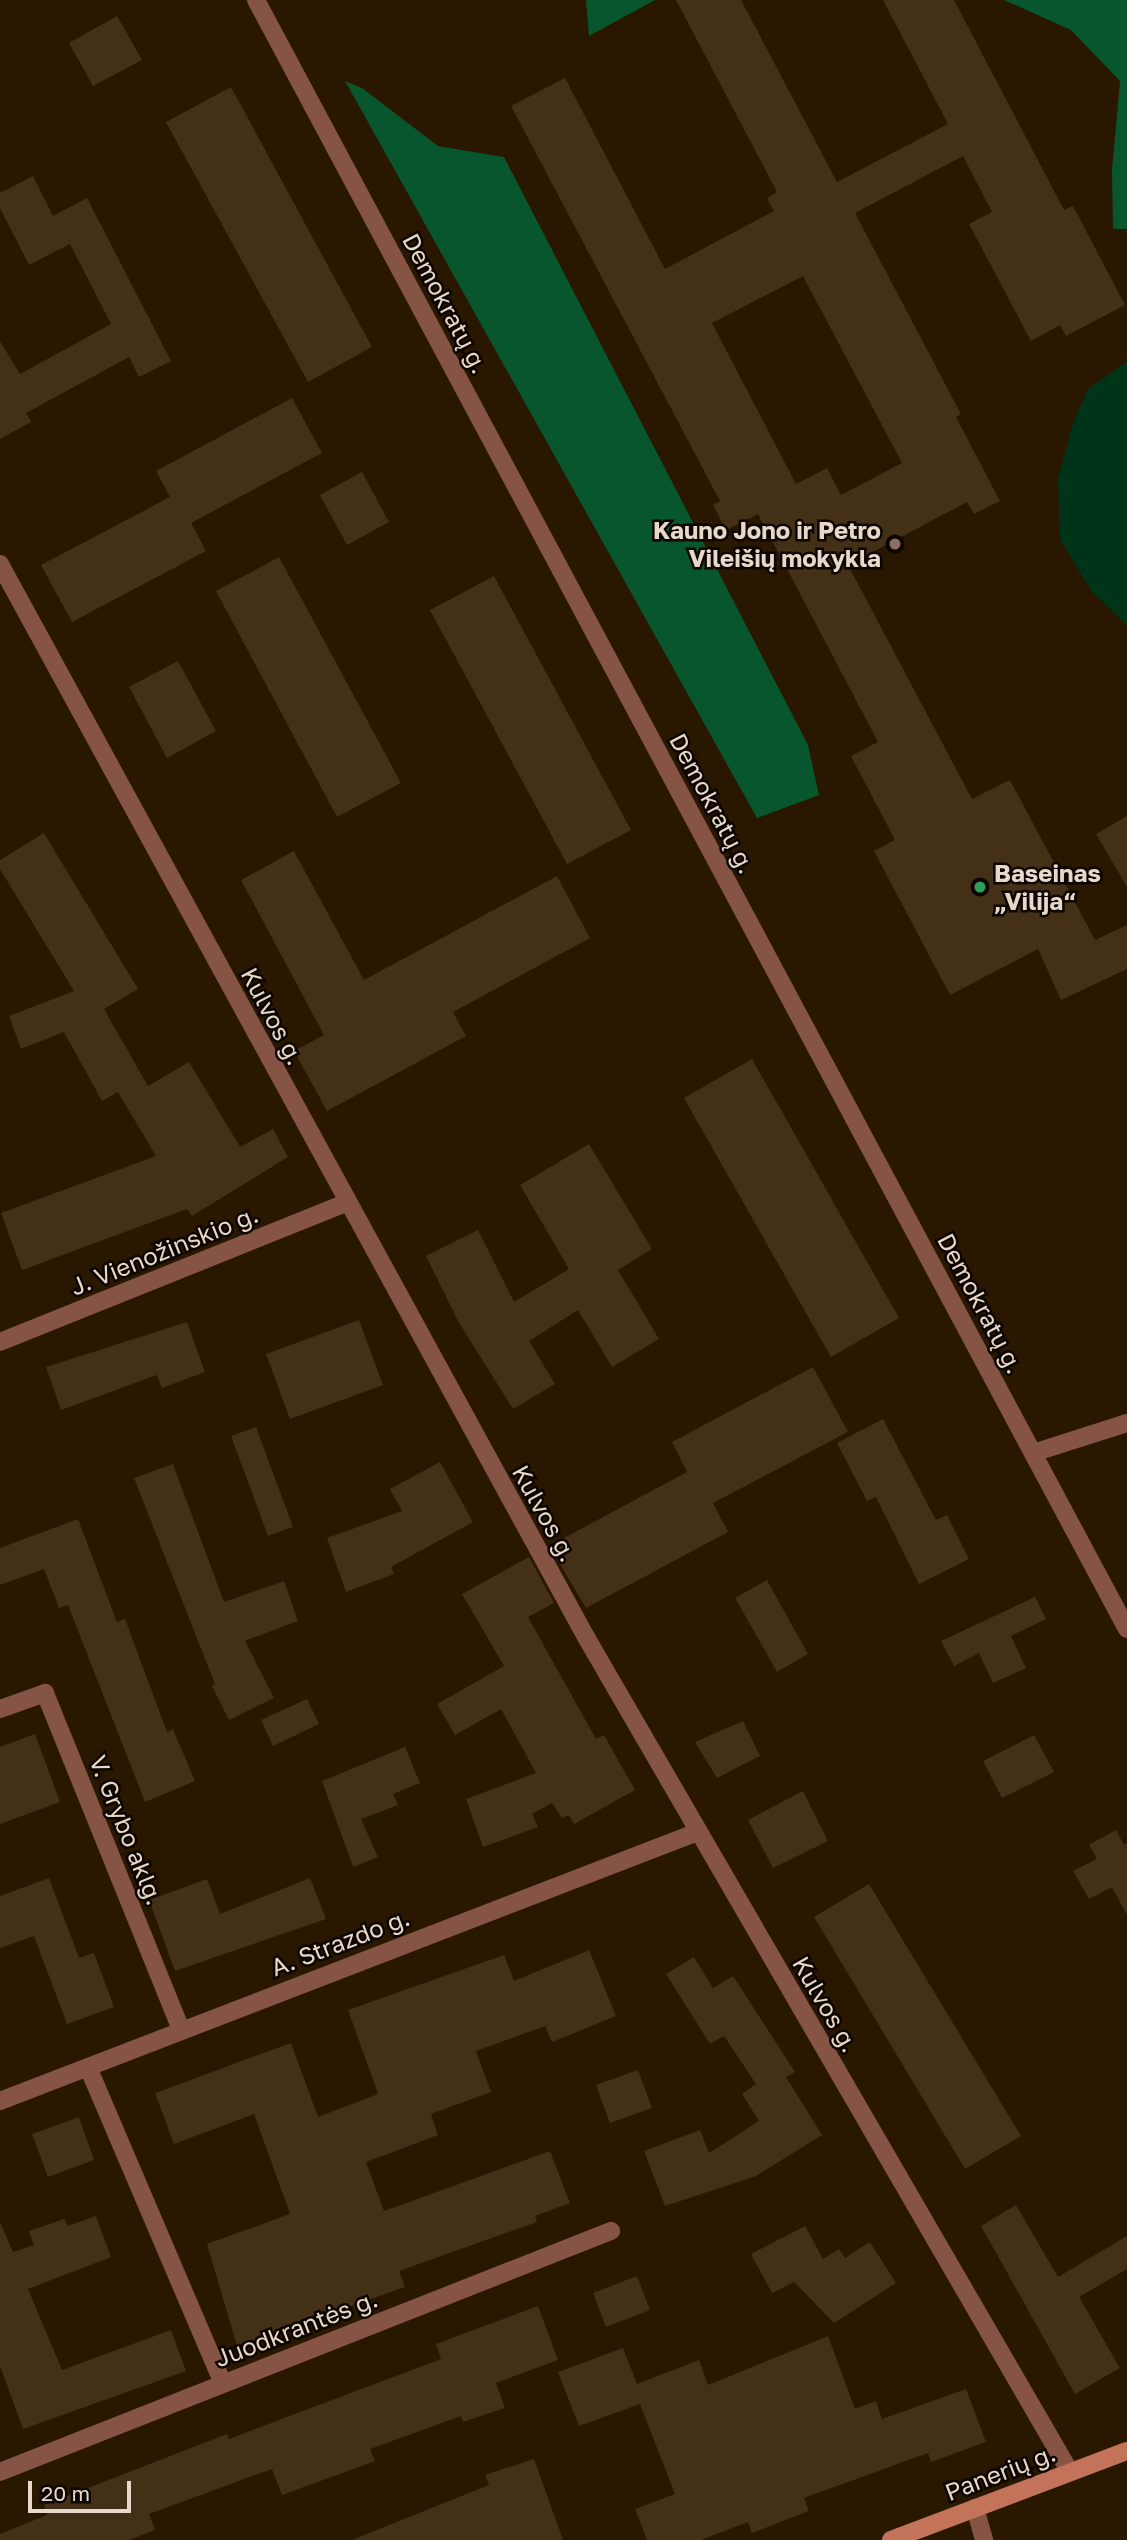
<!DOCTYPE html>
<meta charset="utf-8">
<style>
body{margin:0}
#map{position:relative;width:1127px;height:2540px;overflow:hidden;background:#291700;font-family:"Golos Text",sans-serif}
div>[style]{position:absolute}
[style*='--x']{left:calc(var(--x)*1px);top:calc(var(--y)*1px);width:calc(var(--w)*1px);rotate:calc(var(--a)*1deg)}
.green>*{inset:0;background:#003418}
.forest>*{inset:0;background:#08562e}
.building>*{inset:0;background:#443016}
.minor>*{height:18px;margin:-9px;padding:0 9px;transform-origin:9px;border-radius:9px;background:#855444}
.secondary>*{height:18px;margin:-9px;padding:0 9px;transform-origin:9px;border-radius:9px;background:#c2735a}
.dots>*{width:19px;height:19px;translate:-50% -50%;box-sizing:border-box;border:4px solid #0c0500;border-radius:50%}
span{translate:-50% -50%;white-space:nowrap;text-align:center;line-height:1.15;-webkit-text-stroke:5px #0c0500;paint-order:stroke}
.street-label{font-size:24px;color:#e6d9ca}
.poi-label{font-size:24px;color:#e6d9ca;font-weight:700}
.right{translate:-100% -50%;text-align:right}
.left{translate:0 -50%;text-align:left}
.scale{position:absolute;left:28px;top:2481px;width:103px;height:32px;box-sizing:border-box;border:4px solid #e6d9ca;border-top:0;padding-left:9px;font-size:21px;line-height:24px;white-space:nowrap;color:#e6d9ca;-webkit-text-stroke:5px #0c0500;paint-order:stroke}
</style>
<div id="map">
<div class="green">
<div style="clip-path:polygon(1127px 361px,1127px 625px,1091px 591px,1060px 539px,1058px 479px,1073px 423px,1088px 389px)"></div>
</div>
<div class="forest">
<div style="clip-path:polygon(586px 0,655px 0,589px 36px)"></div>
<div style="clip-path:polygon(1004px 0,1127px 0,1127px 229px,1113px 229px,1112px 170px,1120px 81px,1071px 30px)"></div>
<div style="clip-path:polygon(345px 81px,362px 88px,438px 146px,504px 157px,808px 745px,819px 795px,757px 818px)"></div>
</div>
<div class="building">
<div style="clip-path:polygon(evenodd,676px 0,741px 0,837px 182px,948px 124px,883px 0,954px 0,1064px 210px,1073px 206px,1125px 305px,1066px 336px,1060px 325px,1031px 341px,969px 224px,992px 212px,963px 156px,855px 213px,961px 414px,956px 417px,1000px 501px,974px 514px,967px 502px,848px 565px,972px 799px,1010px 780px,1095px 940px,1127px 925px,1127px 969px,1061px 1000px,1038px 949px,950px 995px,874px 851px,895px 840px,851px 756px,878px 742px,758px 514px,726px 530px,713px 505px,720px 501px,511px 106px,565px 78px,665px 269px,774px 211px,767px 198px,777px 192px,676px 0,803px 276px,902px 463px,841px 495px,827px 468px,796px 484px,712px 323px,803px 276px)"></div>
<div style="clip-path:polygon(117px 16px,142px 60px,93px 86px,69px 43px)"></div>
<div style="clip-path:polygon(231px 87px,372px 347px,308px 382px,166px 122px)"></div>
<div style="clip-path:polygon(33px 176px,53px 216px,87px 198px,171px 361px,139px 377px,129px 357px,26px 413px,31px 422px,0 439px,0 341px,20px 374px,111px 324px,70px 244px,29px 265px,0 208px,0 193px)"></div>
<div style="clip-path:polygon(292px 398px,322px 453px,191px 523px,206px 551px,72px 622px,41px 565px,170px 497px,156px 471px)"></div>
<div style="clip-path:polygon(362px 472px,389px 522px,347px 545px,320px 495px)"></div>
<div style="clip-path:polygon(279px 557px,401px 783px,337px 817px,216px 591px)"></div>
<div style="clip-path:polygon(494px 576px,631px 830px,567px 864px,430px 610px)"></div>
<div style="clip-path:polygon(178px 661px,216px 731px,167px 758px,129px 687px)"></div>
<div style="clip-path:polygon(1127px 816px,1127px 887px,1096px 834px)"></div>
<div style="clip-path:polygon(44px 833px,138px 989px,104px 1009px,148px 1086px,189px 1062px,240px 1147px,273px 1129px,288px 1157px,192px 1216px,187px 1209px,22px 1270px,1px 1213px,156px 1156px,118px 1092px,102px 1101px,64px 1032px,21px 1049px,9px 1016px,74px 991px,0 869px,0 860px)"></div>
<div style="clip-path:polygon(294px 851px,364px 980px,557px 876px,590px 938px,453px 1012px,466px 1036px,327px 1111px,294px 1051px,324px 1035px,241px 880px)"></div>
<div style="clip-path:polygon(752px 1059px,899px 1318px,831px 1357px,684px 1098px)"></div>
<div style="clip-path:polygon(589px 1144px,652px 1249px,618px 1270px,659px 1339px,612px 1367px,578px 1310px,529px 1341px,555px 1384px,513px 1409px,458px 1321px,426px 1256px,478px 1230px,514px 1302px,569px 1269px,520px 1185px)"></div>
<div style="clip-path:polygon(359px 1320px,383px 1385px,290px 1419px,266px 1354px)"></div>
<div style="clip-path:polygon(187px 1322px,205px 1372px,162px 1388px,157px 1375px,61px 1410px,46px 1367px)"></div>
<div style="clip-path:polygon(813px 1367px,848px 1432px,713px 1503px,728px 1532px,586px 1608px,549px 1546px,687px 1472px,672px 1442px)"></div>
<div style="clip-path:polygon(883px 1419px,936px 1520px,947px 1515px,969px 1559px,919px 1584px,876px 1497px,867px 1501px,837px 1443px)"></div>
<div style="clip-path:polygon(256px 1427px,293px 1527px,268px 1536px,231px 1436px)"></div>
<div style="clip-path:polygon(440px 1462px,473px 1522px,391px 1567px,394px 1574px,346px 1592px,327px 1538px,402px 1511px,390px 1489px)"></div>
<div style="clip-path:polygon(173px 1464px,224px 1602px,284px 1581px,298px 1621px,245px 1641px,274px 1698px,229px 1720px,212px 1686px,215px 1684px,134px 1478px)"></div>
<div style="clip-path:polygon(78px 1519px,117px 1622px,125px 1619px,167px 1732px,173px 1729px,195px 1781px,145px 1802px,68px 1605px,59px 1608px,44px 1569px,0 1585px,0 1548px)"></div>
<div style="clip-path:polygon(529px 1557px,554px 1603px,528px 1617px,596px 1739px,604px 1735px,635px 1790px,574px 1824px,569px 1815px,562px 1818px,552px 1803px,532px 1814px,538px 1827px,483px 1847px,466px 1799px,536px 1773px,501px 1709px,455px 1735px,437px 1704px,504px 1666px,462px 1594px)"></div>
<div style="clip-path:polygon(767px 1580px,808px 1654px,777px 1672px,735px 1598px)"></div>
<div style="clip-path:polygon(1035px 1597px,1046px 1619px,1011px 1636px,1026px 1668px,993px 1683px,979px 1653px,954px 1666px,941px 1641px)"></div>
<div style="clip-path:polygon(307px 1699px,319px 1724px,273px 1746px,261px 1720px)"></div>
<div style="clip-path:polygon(743px 1721px,760px 1756px,717px 1778px,695px 1742px)"></div>
<div style="clip-path:polygon(35px 1734px,60px 1802px,0 1824px,0 1747px)"></div>
<div style="clip-path:polygon(1034px 1735px,1054px 1772px,1002px 1798px,983px 1761px)"></div>
<div style="clip-path:polygon(405px 1747px,420px 1783px,393px 1794px,398px 1805px,361px 1819px,378px 1857px,353px 1867px,322px 1781px)"></div>
<div style="clip-path:polygon(803px 1791px,828px 1841px,773px 1868px,748px 1820px)"></div>
<div style="clip-path:polygon(1116px 1830px,1124px 1845px,1127px 1843px,1127px 1915px,1112px 1887px,1089px 1899px,1073px 1871px,1097px 1859px,1089px 1845px)"></div>
<div style="clip-path:polygon(49px 1878px,79px 1958px,94px 1953px,114px 2007px,67px 2024px,34px 1936px,0 1948px,0 1896px)"></div>
<div style="clip-path:polygon(310px 1878px,326px 1919px,175px 1971px,149px 1900px,207px 1879px,220px 1914px)"></div>
<div style="clip-path:polygon(869px 1884px,1021px 2136px,965px 2169px,814px 1917px)"></div>
<div style="clip-path:polygon(589px 1950px,616px 2016px,552px 2042px,545px 2026px,476px 2051px,491px 2092px,431px 2114px,438px 2135px,366px 2162px,384px 2211px,550px 2151px,570px 2203px,535px 2216px,537px 2222px,399px 2271px,405px 2287px,237px 2346px,207px 2244px,290px 2214px,254px 2114px,174px 2144px,155px 2093px,291px 2043px,318px 2117px,378px 2094px,348px 2010px,504px 1955px,514px 1981px)"></div>
<div style="clip-path:polygon(694px 1957px,713px 1988px,733px 1976px,795px 2072px,786px 2077px,822px 2135px,756px 2176px,665px 2206px,644px 2151px,700px 2130px,709px 2153px,759px 2121px,742px 2094px,756px 2084px,724px 2036px,710px 2044px,666px 1974px)"></div>
<div style="clip-path:polygon(638px 2070px,652px 2108px,610px 2123px,596px 2085px)"></div>
<div style="clip-path:polygon(79px 2117px,94px 2160px,48px 2177px,32px 2134px)"></div>
<div style="clip-path:polygon(1016px 2205px,1058px 2277px,1127px 2236px,1127px 2269px,1079px 2297px,1120px 2368px,1075px 2394px,981px 2226px)"></div>
<div style="clip-path:polygon(96px 2216px,111px 2257px,28px 2289px,62px 2370px,171px 2330px,186px 2371px,23px 2429px,0 2366px,0 2222px,13px 2252px,34px 2245px,29px 2231px,64px 2219px,68px 2226px)"></div>
<div style="clip-path:polygon(805px 2226px,823px 2259px,839px 2249px,845px 2258px,870px 2242px,896px 2283px,834px 2323px,794px 2282px,772px 2293px,751px 2254px)"></div>
<div style="clip-path:polygon(637px 2276px,650px 2310px,606px 2327px,593px 2293px)"></div>
<div style="clip-path:polygon(538px 2306px,558px 2360px,496px 2383px,505px 2408px,463px 2422px,461px 2416px,370px 2449px,375px 2461px,282px 2495px,272px 2469px,149px 2514px,155px 2530px,129px 2540px,0 2540px,0 2534px,47px 2515px,44px 2505px,227px 2434px,229px 2439px,441px 2359px,436px 2344px)"></div>
<div style="clip-path:polygon(828px 2336px,855px 2409px,876px 2401px,882px 2419px,966px 2389px,986px 2442px,931px 2462px,928px 2453px,804px 2498px,809px 2511px,752px 2533px,748px 2522px,701px 2540px,647px 2540px,635px 2509px,675px 2494px,640px 2404px,579px 2426px,558px 2372px,623px 2348px,637px 2384px,699px 2360px,708px 2385px)"></div>
<div style="clip-path:polygon(534px 2459px,563px 2540px,352px 2540px,489px 2485px,485px 2475px)"></div>
</div>
<div class="minor">
<div style="--x:256;--y:0;--w:1847;--a:61.87"></div>
<div style="--x:0;--y:564;--w:1223;--a:61.36"></div>
<div style="--x:586;--y:1637;--w:965;--a:59.9"></div>
<div style="--x:0;--y:1342;--w:373;--a:-21.9"></div>
<div style="--x:1033;--y:1453;--w:99;--a:-17.7"></div>
<div style="--x:0;--y:1709;--w:48;--a:-19.6"></div>
<div style="--x:45;--y:1693;--w:362;--a:68"></div>
<div style="--x:88;--y:2067;--w:344;--a:66.9"></div>
<div style="--x:0;--y:2101;--w:748;--a:-21.08"></div>
<div style="--x:0;--y:2472;--w:657;--a:-21.53"></div>
<div style="--x:975;--y:2508;--w:33;--a:74"></div>
</div>
<div class="secondary">
<div style="--x:891;--y:2540;--w:252;--a:-20.7"></div>
</div>
<div class="dots">
<div style="left:895px;top:544px;background:#8d6e63"></div>
<div style="left:980px;top:887px;background:#2e9e5b"></div>
</div>
<div class="street-label">
<span style="left:446px;top:303px;rotate:62deg">Demokratų g.</span>
<span style="left:713px;top:803px;rotate:62deg">Demokratų g.</span>
<span style="left:273px;top:1016px;rotate:62deg">Kulvos g.</span>
<span style="left:164px;top:1250px;rotate:-22deg">J. Vienožinskio g.</span>
<span style="left:981px;top:1303px;rotate:62deg">Demokratų g.</span>
<span style="left:545px;top:1513px;rotate:61deg">Kulvos g.</span>
<span style="left:127px;top:1830px;rotate:68deg">V. Grybo aklg.</span>
<span style="left:340px;top:1942px;rotate:-21deg">A. Strazdo g.</span>
<span style="left:826px;top:2004px;rotate:60deg">Kulvos g.</span>
<span style="left:296px;top:2328px;rotate:-21deg">Juodkrantės g.</span>
<span style="left:1000px;top:2472px;rotate:-21deg">Panerių g.</span>
</div>
<div class="poi-label">
<span class="right" style="left:881px;top:544px">Kauno Jono ir Petro<br>Vileišių mokykla</span>
<span class="left" style="left:994px;top:887px">Baseinas<br>„Vilija“</span>
</div>
<div class="scale">20 m</div>
</div>
